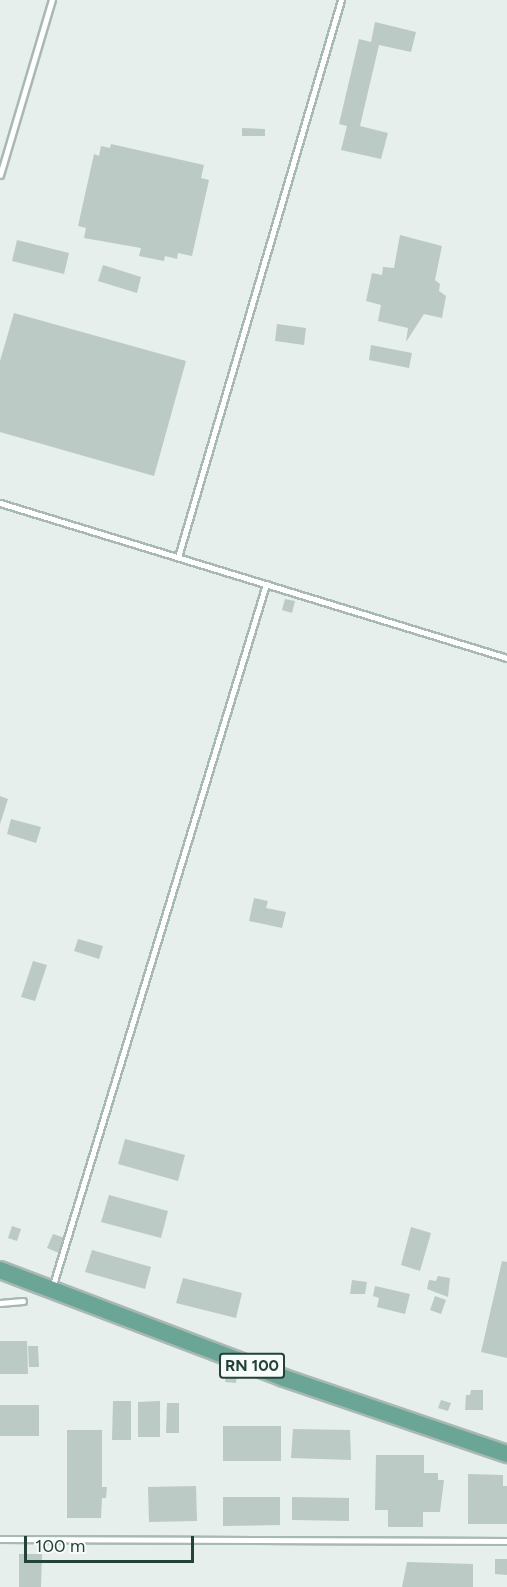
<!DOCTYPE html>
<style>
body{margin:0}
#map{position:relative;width:507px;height:1587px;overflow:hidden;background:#e6efeb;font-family:Figtree,sans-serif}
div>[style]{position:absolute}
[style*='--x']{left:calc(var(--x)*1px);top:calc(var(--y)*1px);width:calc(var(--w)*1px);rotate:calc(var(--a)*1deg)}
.building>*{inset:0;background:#bbcac4}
.roads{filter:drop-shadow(2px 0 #a8b8b2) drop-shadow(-2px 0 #a8b8b2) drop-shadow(0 2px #a8b8b2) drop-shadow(0 -2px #a8b8b2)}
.service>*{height:5px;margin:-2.5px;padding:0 2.5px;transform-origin:2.5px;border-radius:2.5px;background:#fff}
.primary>*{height:16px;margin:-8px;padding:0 8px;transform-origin:8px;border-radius:8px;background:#6aa596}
span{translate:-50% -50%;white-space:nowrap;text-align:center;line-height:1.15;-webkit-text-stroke:6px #f7fbf9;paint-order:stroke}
.shield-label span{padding:2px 4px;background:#f7fbf9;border:2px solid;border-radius:4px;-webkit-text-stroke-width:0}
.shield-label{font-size:16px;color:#24423a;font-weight:700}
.scale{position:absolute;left:24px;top:1536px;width:170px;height:27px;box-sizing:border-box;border:3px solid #24423a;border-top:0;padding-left:8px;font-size:18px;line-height:21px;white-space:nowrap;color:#24423a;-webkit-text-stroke:4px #f7fbf9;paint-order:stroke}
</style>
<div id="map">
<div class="building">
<div style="clip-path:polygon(375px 22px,416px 32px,411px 52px,379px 45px,360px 126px,388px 133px,381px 159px,341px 150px,347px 126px,339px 124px,359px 39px,371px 42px)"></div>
<div style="clip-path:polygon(242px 128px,265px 129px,265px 136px,242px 136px)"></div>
<div style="clip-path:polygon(111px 144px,204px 165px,201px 178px,209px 180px,192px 256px,178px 253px,177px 259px,165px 256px,164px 261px,139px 256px,141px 248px,84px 238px,86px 228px,78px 226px,94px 154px,99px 156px,101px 146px,110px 148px)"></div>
<div style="clip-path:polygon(400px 235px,442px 246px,435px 280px,440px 284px,439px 291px,446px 296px,442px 318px,424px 314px,406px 342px,408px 328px,378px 321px,381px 305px,366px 301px,372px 273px,382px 275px,383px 267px,394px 268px)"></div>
<div style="clip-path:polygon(17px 240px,69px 253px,64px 274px,12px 261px)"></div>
<div style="clip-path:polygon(103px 265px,141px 277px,137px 293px,98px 281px)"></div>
<div style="clip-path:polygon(14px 313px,186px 361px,154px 476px,0 432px,0 361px)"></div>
<div style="clip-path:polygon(277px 324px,306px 328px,304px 345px,275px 341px)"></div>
<div style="clip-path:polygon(371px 345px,412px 353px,409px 368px,369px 360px)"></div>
<div style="clip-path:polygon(285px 599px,295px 601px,292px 613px,282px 610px)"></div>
<div style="clip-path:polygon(0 796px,8px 799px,0 824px)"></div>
<div style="clip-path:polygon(11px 819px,41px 827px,36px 843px,7px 834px)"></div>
<div style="clip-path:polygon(254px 898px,268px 901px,266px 908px,286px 912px,282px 928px,249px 921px)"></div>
<div style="clip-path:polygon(78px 939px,103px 946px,99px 959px,74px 951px)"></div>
<div style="clip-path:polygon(33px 961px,47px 965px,35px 1001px,21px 997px)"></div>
<div style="clip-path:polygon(125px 1139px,185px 1155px,178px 1181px,118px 1164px)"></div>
<div style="clip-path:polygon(109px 1195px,168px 1211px,161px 1238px,101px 1222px)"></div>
<div style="clip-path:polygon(12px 1226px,21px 1229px,17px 1241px,8px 1238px)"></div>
<div style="clip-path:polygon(411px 1227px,431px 1233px,420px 1271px,401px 1265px)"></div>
<div style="clip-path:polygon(53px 1234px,65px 1238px,59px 1253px,47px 1248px)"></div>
<div style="clip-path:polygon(92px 1250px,151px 1267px,145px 1289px,85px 1272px)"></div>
<div style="clip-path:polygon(502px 1261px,507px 1262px,507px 1358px,481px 1352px)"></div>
<div style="clip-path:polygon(438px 1276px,450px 1278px,448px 1297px,427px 1289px,429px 1280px,436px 1281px)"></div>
<div style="clip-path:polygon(183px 1278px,242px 1293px,236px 1318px,176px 1303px)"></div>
<div style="clip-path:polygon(352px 1280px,367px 1282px,365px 1294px,350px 1294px)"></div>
<div style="clip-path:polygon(375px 1286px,410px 1294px,405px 1314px,377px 1307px,379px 1298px,373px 1296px)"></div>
<div style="clip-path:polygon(435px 1296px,446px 1300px,441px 1314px,430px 1310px)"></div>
<div style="clip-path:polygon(0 1341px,27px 1341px,28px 1374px,0 1374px)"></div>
<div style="clip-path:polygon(28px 1346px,38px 1346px,39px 1367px,29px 1367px)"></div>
<div style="clip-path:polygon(227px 1371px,237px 1373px,236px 1383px,225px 1382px)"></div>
<div style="clip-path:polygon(471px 1390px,483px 1390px,483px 1410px,465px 1410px,466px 1395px,470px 1395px)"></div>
<div style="clip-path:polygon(441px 1400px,451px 1403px,448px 1411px,438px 1408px)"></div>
<div style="clip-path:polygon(113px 1401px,131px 1401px,131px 1440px,112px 1440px)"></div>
<div style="clip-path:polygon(160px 1401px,160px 1437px,138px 1437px,138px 1402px)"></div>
<div style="clip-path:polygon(167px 1403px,179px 1403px,179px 1433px,166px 1433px)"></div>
<div style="clip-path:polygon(0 1405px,39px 1405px,39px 1436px,0 1436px)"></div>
<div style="clip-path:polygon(223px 1426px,281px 1426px,281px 1461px,223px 1461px)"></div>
<div style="clip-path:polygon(293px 1429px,350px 1430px,351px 1460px,291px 1458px)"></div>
<div style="clip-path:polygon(67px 1430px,102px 1430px,102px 1487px,107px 1487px,106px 1498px,102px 1498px,101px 1518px,67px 1518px)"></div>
<div style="clip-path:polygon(376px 1455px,424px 1455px,424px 1473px,438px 1473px,438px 1480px,444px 1480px,440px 1512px,423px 1512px,423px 1527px,388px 1527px,388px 1510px,375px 1510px)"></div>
<div style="clip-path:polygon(468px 1474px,503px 1475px,503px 1486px,507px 1486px,507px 1524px,468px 1524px)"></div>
<div style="clip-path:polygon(196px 1486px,197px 1521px,149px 1522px,148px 1487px)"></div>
<div style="clip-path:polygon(223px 1497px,280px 1497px,280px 1525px,223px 1526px)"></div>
<div style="clip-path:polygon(292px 1497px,349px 1498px,349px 1521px,292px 1520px)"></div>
<div style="clip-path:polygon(19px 1554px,42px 1554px,41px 1587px,19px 1587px)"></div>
<div style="clip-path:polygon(495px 1559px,507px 1559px,507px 1575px,495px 1574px)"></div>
<div style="clip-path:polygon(407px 1562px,473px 1564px,473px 1587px,402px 1587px)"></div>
</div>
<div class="roads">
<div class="service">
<div style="--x:0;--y:175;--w:183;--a:-73.5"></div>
<div style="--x:0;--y:503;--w:530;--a:17"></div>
<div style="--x:178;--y:557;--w:580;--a:-73.69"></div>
<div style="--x:52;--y:1288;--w:736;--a:-73.09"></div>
<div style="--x:0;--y:1303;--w:23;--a:-5"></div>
<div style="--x:0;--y:1539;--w:507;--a:0.23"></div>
</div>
<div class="primary">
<div style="--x:0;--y:1270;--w:304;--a:20.8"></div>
<div style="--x:284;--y:1378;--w:236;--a:18.8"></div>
</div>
</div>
<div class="shield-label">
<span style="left:252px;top:1366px">RN 100</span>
</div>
<div class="scale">100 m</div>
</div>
